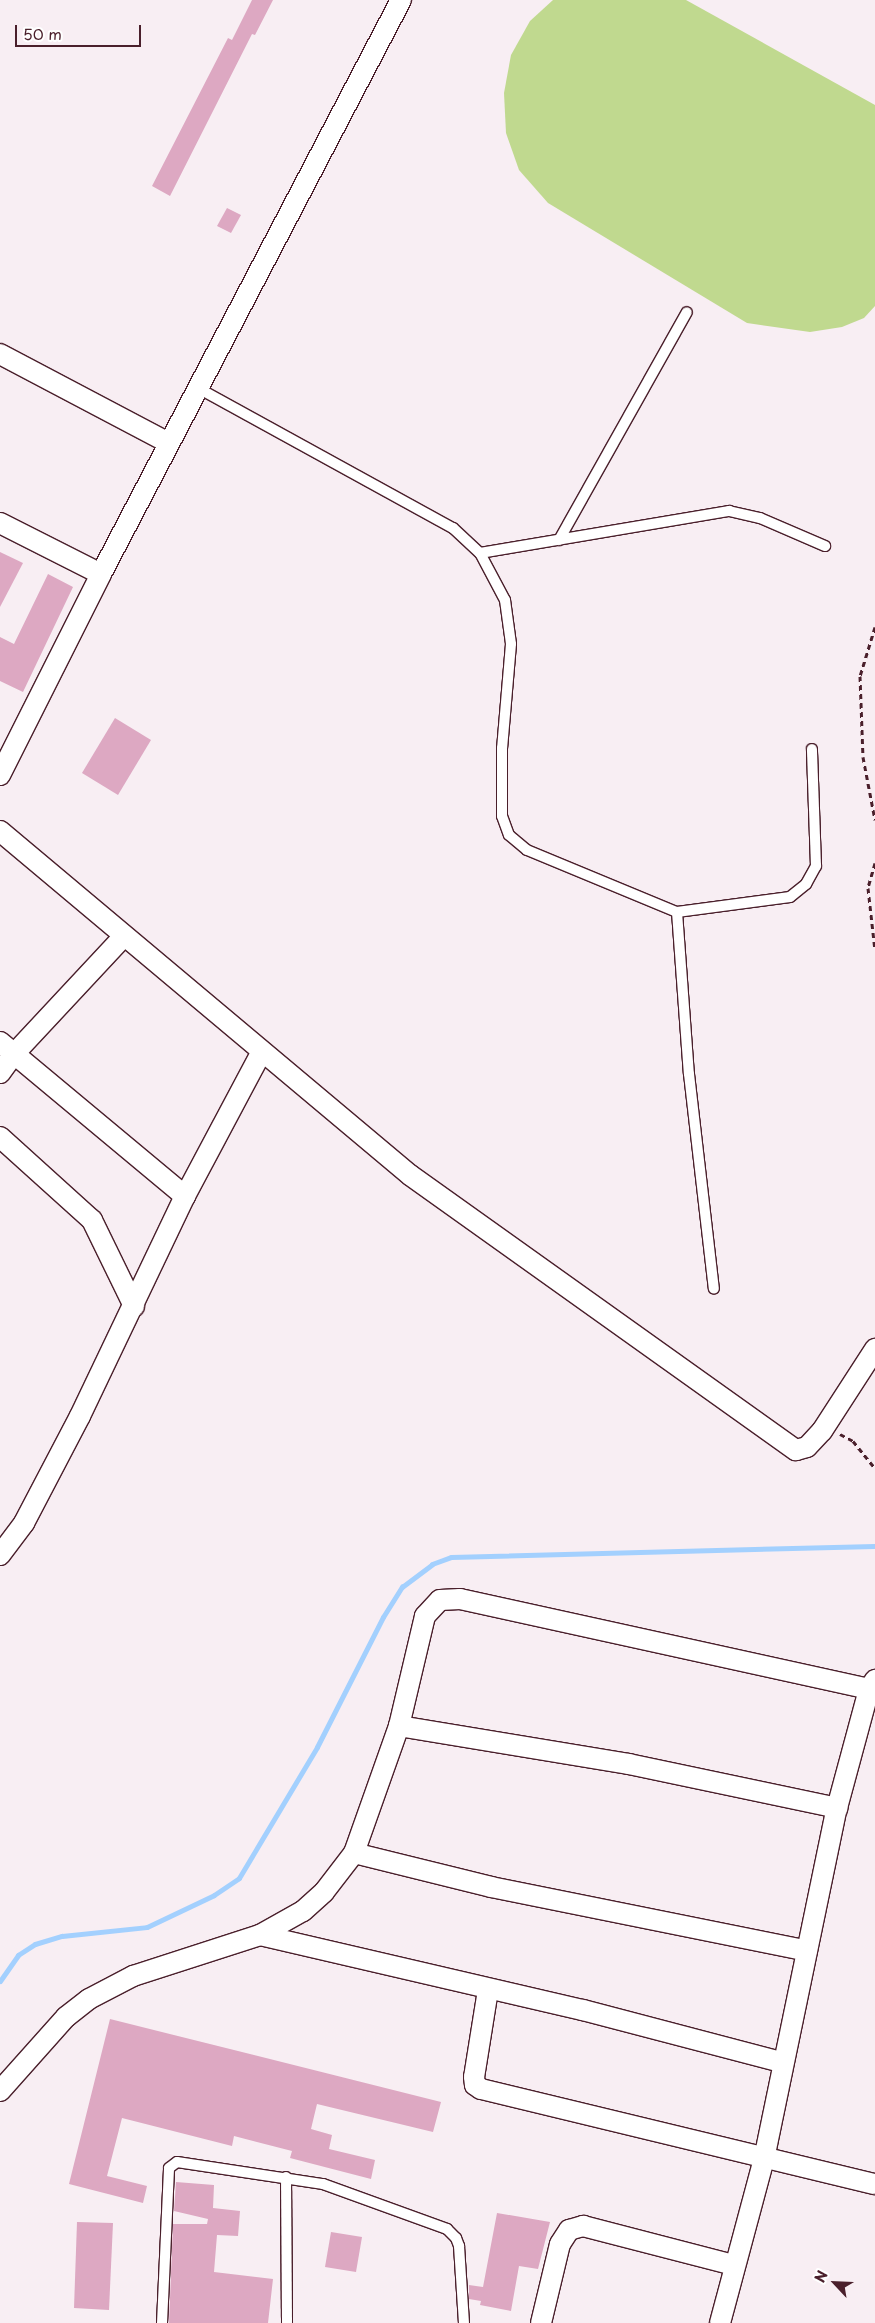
<!DOCTYPE html>
<style>
body{margin:0}
#map{position:relative;width:875px;height:2323px;overflow:hidden;background:#f8eef3;font-family:"Playpen Sans",sans-serif}
div>[style]{position:absolute}
[style*='--x']{left:calc(var(--x)*1px);top:calc(var(--y)*1px);width:calc(var(--w)*1px);rotate:calc(var(--a)*1deg)}
.green>*{inset:0;background:#c0d98f}
.stream>*{height:5px;margin:-2.5px;padding:0 2.5px;transform-origin:2.5px;border-radius:2.5px;background:#a3d0fe}
.building>*{inset:0;background:#dda8c2}
.path>*{height:3px;margin-top:-1.5px;transform-origin:0;background:repeating-linear-gradient(90deg,#4a1f2b 0 5px,transparent 0 9px)}
.roads{filter:drop-shadow(1px 0 #4a1f2b) drop-shadow(-1px 0 #4a1f2b) drop-shadow(0 1px #4a1f2b) drop-shadow(0 -1px #4a1f2b)}
.lane>*{height:10px;margin:-5px;padding:0 5px;transform-origin:5px;border-radius:5px;background:#fff}
.street>*{height:20px;margin:-10px;padding:0 10px;transform-origin:10px;border-radius:10px;background:#fff}
span{translate:-50% -50%;white-space:nowrap;text-align:center;line-height:1.15;-webkit-text-stroke:4px #fff;paint-order:stroke}
.north{position:absolute;left:810px;top:2258px;width:50px;height:50px;-webkit-text-stroke:4px #fff;paint-order:stroke;rotate:295deg;font-size:14px;font-weight:700;line-height:20px;text-align:center;color:#4a1f2b}
.north::after{content:'';display:block;margin:auto;width:18px;height:22px;background:#4a1f2b;clip-path:polygon(50% 0,100% 100%,50% 72%,0 100%)}
.scale{position:absolute;left:15px;top:25px;width:126px;height:22px;box-sizing:border-box;border:2px solid #4a1f2b;border-top:0;padding-left:6px;font-size:15px;line-height:18px;white-space:nowrap;color:#4a1f2b;-webkit-text-stroke:4px #fff;paint-order:stroke}
</style>
<div id="map">
<div class="green">
<div style="clip-path:polygon(553px 0,686px 0,875px 105px,875px 306px,864px 318px,842px 327px,810px 332px,747px 323px,548px 203px,519px 170px,506px 133px,504px 93px,511px 55px,530px 21px)"></div>
</div>
<div class="stream">
<div style="--x:0;--y:1981;--w:32;--a:-55"></div>
<div style="--x:18;--y:1955;--w:20;--a:-33"></div>
<div style="--x:35;--y:1944;--w:28;--a:-17"></div>
<div style="--x:62;--y:1936;--w:85;--a:-6"></div>
<div style="--x:147;--y:1927;--w:74;--a:-25.5"></div>
<div style="--x:214;--y:1895;--w:30;--a:-34"></div>
<div style="--x:239;--y:1878;--w:152;--a:-59.2"></div>
<div style="--x:317;--y:1747;--w:146;--a:-63.1"></div>
<div style="--x:383;--y:1617;--w:36;--a:-58"></div>
<div style="--x:402;--y:1587;--w:38;--a:-37"></div>
<div style="--x:432;--y:1564;--w:20;--a:-20"></div>
<div style="--x:451;--y:1557;--w:424;--a:-1.5"></div>
</div>
<div class="building">
<div style="clip-path:polygon(252px 0,273px 0,255px 35px,252px 34px,170px 196px,152px 186px,228px 38px,232px 40px)"></div>
<div style="clip-path:polygon(227px 208px,241px 215px,231px 233px,217px 226px)"></div>
<div style="clip-path:polygon(0 552px,23px 563px,0 607px)"></div>
<div style="clip-path:polygon(48px 574px,73px 587px,23px 692px,0 681px,0 637px,14px 644px)"></div>
<div style="clip-path:polygon(115px 718px,151px 740px,118px 795px,82px 773px)"></div>
<div style="clip-path:polygon(110px 2019px,441px 2102px,433px 2132px,317px 2104px,311px 2129px,332px 2135px,329px 2149px,375px 2160px,371px 2179px,290px 2158px,292px 2151px,234px 2136px,232px 2146px,122px 2118px,107px 2176px,147px 2186px,143px 2203px,69px 2184px)"></div>
<div style="clip-path:polygon(176px 2182px,214px 2185px,213px 2208px,240px 2211px,238px 2236px,217px 2235px,214px 2272px,273px 2279px,268px 2323px,169px 2323px,173px 2224px,207px 2224px,208px 2219px,174px 2211px)"></div>
<div style="clip-path:polygon(497px 2213px,550px 2222px,538px 2269px,519px 2266px,511px 2311px,480px 2305px,481px 2301px,469px 2299px,469px 2285px,483px 2287px)"></div>
<div style="clip-path:polygon(77px 2222px,113px 2223px,109px 2310px,74px 2308px)"></div>
<div style="clip-path:polygon(331px 2232px,362px 2237px,356px 2272px,325px 2267px)"></div>
</div>
<div class="path">
<div style="--x:875;--y:627;--w:51;--a:107"></div>
<div style="--x:860;--y:676;--w:81;--a:87.9"></div>
<div style="--x:863;--y:757;--w:64;--a:79.2"></div>
<div style="--x:875;--y:863;--w:26;--a:106"></div>
<div style="--x:868;--y:888;--w:62;--a:83.6"></div>
<div style="--x:840;--y:1434;--w:15;--a:28"></div>
<div style="--x:853;--y:1441;--w:35;--a:51"></div>
</div>
<div class="roads">
<div class="lane">
<div style="--x:198;--y:388;--w:291;--a:28.8"></div>
<div style="--x:453;--y:528;--w:37;--a:43"></div>
<div style="--x:480;--y:553;--w:53;--a:62"></div>
<div style="--x:505;--y:600;--w:44;--a:82.2"></div>
<div style="--x:511;--y:644;--w:104;--a:94.9"></div>
<div style="--x:502;--y:748;--w:68;--a:90"></div>
<div style="--x:502;--y:816;--w:20;--a:70"></div>
<div style="--x:509;--y:835;--w:23;--a:40"></div>
<div style="--x:527;--y:850;--w:162;--a:22.5"></div>
<div style="--x:677;--y:912;--w:114;--a:-7.6"></div>
<div style="--x:790;--y:897;--w:21;--a:-39"></div>
<div style="--x:806;--y:884;--w:21;--a:-61"></div>
<div style="--x:816;--y:866;--w:117;--a:-92"></div>
<div style="--x:559;--y:540;--w:261;--a:-60.7"></div>
<div style="--x:480;--y:553;--w:253;--a:-9.6"></div>
<div style="--x:729;--y:511;--w:32;--a:13"></div>
<div style="--x:760;--y:518;--w:71;--a:23.3"></div>
<div style="--x:677;--y:912;--w:162;--a:85.8"></div>
<div style="--x:689;--y:1074;--w:216;--a:83.4"></div>
<div style="--x:286;--y:2177;--w:146;--a:89.6"></div>
<div style="--x:162;--y:2323;--w:155;--a:-87.4"></div>
<div style="--x:169;--y:2168;--w:10;--a:-37"></div>
<div style="--x:177;--y:2162;--w:148;--a:8.6"></div>
<div style="--x:323;--y:2184;--w:132;--a:19.9"></div>
<div style="--x:447;--y:2229;--w:13;--a:45"></div>
<div style="--x:456;--y:2238;--w:9;--a:69"></div>
<div style="--x:459;--y:2246;--w:77;--a:86.3"></div>
</div>
<div class="street">
<div style="--x:0;--y:354;--w:191;--a:27.8"></div>
<div style="--x:0;--y:523;--w:113;--a:26.8"></div>
<div style="--x:0;--y:775;--w:225;--a:-63.3"></div>
<div style="--x:101;--y:574;--w:648;--a:-62.41"></div>
<div style="--x:0;--y:831;--w:535;--a:40"></div>
<div style="--x:410;--y:1175;--w:474;--a:35.5"></div>
<div style="--x:796;--y:1450;--w:11;--a:-15"></div>
<div style="--x:807;--y:1447;--w:22;--a:-47"></div>
<div style="--x:822;--y:1431;--w:98;--a:-57.1"></div>
<div style="--x:0;--y:1042;--w:241;--a:39.8"></div>
<div style="--x:0;--y:1073;--w:24;--a:-54"></div>
<div style="--x:14;--y:1054;--w:160;--a:-47"></div>
<div style="--x:0;--y:1137;--w:124;--a:42.1"></div>
<div style="--x:92;--y:1220;--w:96;--a:64"></div>
<div style="--x:0;--y:1555;--w:40;--a:-53"></div>
<div style="--x:24;--y:1523;--w:121;--a:-62.4"></div>
<div style="--x:80;--y:1416;--w:244;--a:-64.5"></div>
<div style="--x:185;--y:1196;--w:162;--a:-62"></div>
<div style="--x:399;--y:1726;--w:233;--a:9.4"></div>
<div style="--x:629;--y:1764;--w:213;--a:11.9"></div>
<div style="--x:354;--y:1853;--w:141;--a:13.9"></div>
<div style="--x:491;--y:1887;--w:322;--a:11.4"></div>
<div style="--x:260;--y:1935;--w:332;--a:13.1"></div>
<div style="--x:583;--y:2010;--w:205;--a:14.7"></div>
<div style="--x:488;--y:1990;--w:88;--a:99.1"></div>
<div style="--x:474;--y:2077;--w:8;--a:83"></div>
<div style="--x:475;--y:2085;--w:7;--a:34"></div>
<div style="--x:481;--y:2089;--w:405;--a:13.6"></div>
<div style="--x:0;--y:2091;--w:99;--a:-48.3"></div>
<div style="--x:66;--y:2017;--w:29;--a:-38"></div>
<div style="--x:89;--y:1999;--w:50;--a:-27.6"></div>
<div style="--x:133;--y:1976;--w:133;--a:-17.9"></div>
<div style="--x:260;--y:1935;--w:49;--a:-29.2"></div>
<div style="--x:303;--y:1911;--w:28;--a:-42"></div>
<div style="--x:324;--y:1892;--w:49;--a:-52.4"></div>
<div style="--x:354;--y:1853;--w:135;--a:-70.5"></div>
<div style="--x:399;--y:1726;--w:113;--a:-76.7"></div>
<div style="--x:425;--y:1616;--w:22;--a:-47"></div>
<div style="--x:440;--y:1600;--w:20;--a:-3"></div>
<div style="--x:460;--y:1599;--w:419;--a:12.4"></div>
<div style="--x:869;--y:1689;--w:11;--a:-56"></div>
<div style="--x:541;--y:2323;--w:81;--a:-76.5"></div>
<div style="--x:560;--y:2244;--w:17;--a:-57"></div>
<div style="--x:569;--y:2230;--w:15;--a:-16"></div>
<div style="--x:583;--y:2226;--w:156;--a:14.5"></div>
<div style="--x:720;--y:2323;--w:170;--a:-75"></div>
<div style="--x:764;--y:2159;--w:359;--a:-78.3"></div>
<div style="--x:837;--y:1808;--w:123;--a:-74.9"></div>
</div>
</div>
<div class="north">N</div>
<div class="scale">50 m</div>
</div>
